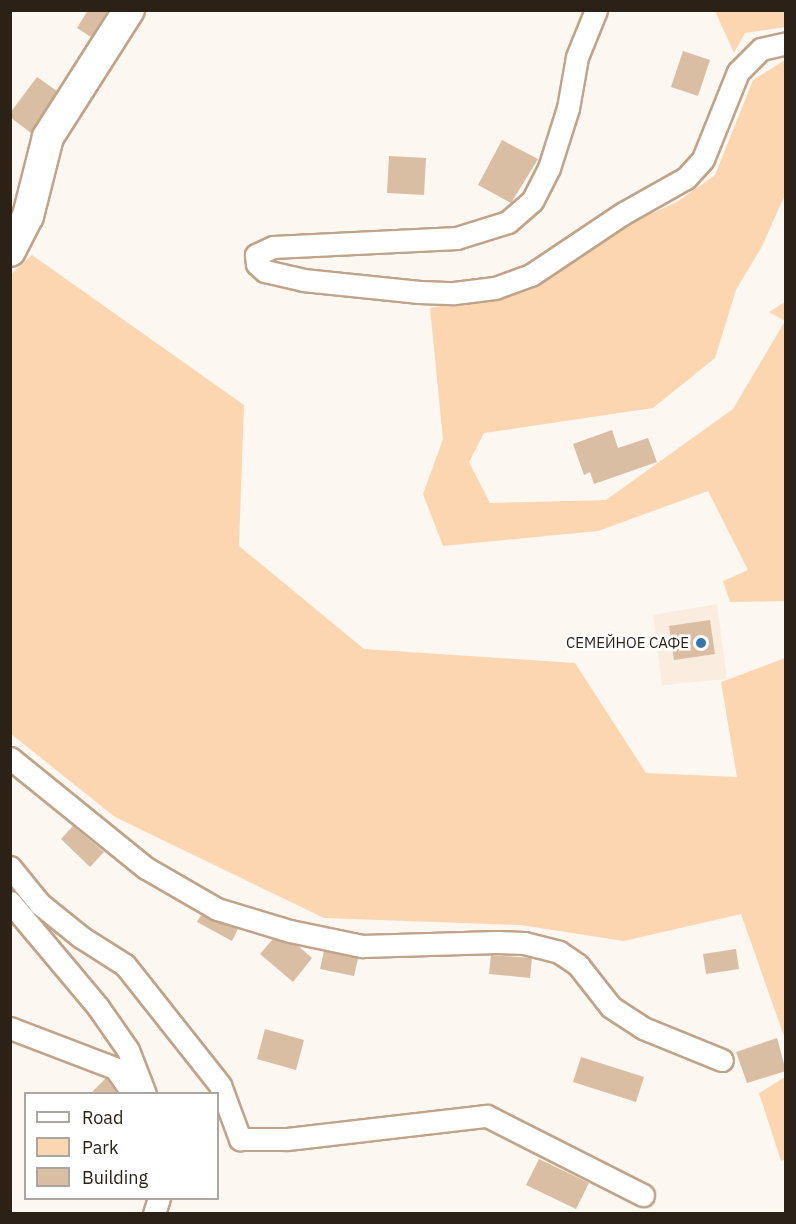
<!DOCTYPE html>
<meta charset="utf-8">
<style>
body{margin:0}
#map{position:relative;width:796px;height:1224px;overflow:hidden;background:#fdf7f2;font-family:"IBM Plex Sans",sans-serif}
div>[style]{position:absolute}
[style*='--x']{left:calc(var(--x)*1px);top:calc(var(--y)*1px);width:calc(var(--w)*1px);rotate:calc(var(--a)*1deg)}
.built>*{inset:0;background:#faecdf}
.green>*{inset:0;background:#fcd6b1}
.building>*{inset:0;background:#dabea3}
.roads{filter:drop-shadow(2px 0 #bfa48a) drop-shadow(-2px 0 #bfa48a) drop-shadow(0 2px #bfa48a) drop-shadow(0 -2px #bfa48a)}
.street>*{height:21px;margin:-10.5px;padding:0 10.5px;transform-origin:10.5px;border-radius:10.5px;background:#fff}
.secondary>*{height:30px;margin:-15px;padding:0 15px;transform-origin:15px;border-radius:15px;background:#fff}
.dots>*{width:16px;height:16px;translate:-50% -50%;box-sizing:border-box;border:3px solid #fff;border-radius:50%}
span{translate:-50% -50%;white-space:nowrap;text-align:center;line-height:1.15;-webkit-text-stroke:5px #fff;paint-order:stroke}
.poi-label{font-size:15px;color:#2c2117}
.right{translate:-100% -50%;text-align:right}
.frame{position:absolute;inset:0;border:12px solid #2c2117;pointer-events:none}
.legend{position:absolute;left:24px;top:1092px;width:195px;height:108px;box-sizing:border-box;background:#fff;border:2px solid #aba6a2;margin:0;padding:8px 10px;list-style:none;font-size:18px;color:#2c2117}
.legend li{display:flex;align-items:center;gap:12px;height:30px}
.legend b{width:30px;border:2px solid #aba6a2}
</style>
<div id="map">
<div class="built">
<div style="clip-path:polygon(717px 604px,727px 679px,662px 685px,653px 615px)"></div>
</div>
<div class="green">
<div style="clip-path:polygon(715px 11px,785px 11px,785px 27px,745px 33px,734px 53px)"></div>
<div style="clip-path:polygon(785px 60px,785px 195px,762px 246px,736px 290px,715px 358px,653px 408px,484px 433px,469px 462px,490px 503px,606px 500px,733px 409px,785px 321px,769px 312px,785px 302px,785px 601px,730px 602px,723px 581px,748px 570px,708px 491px,598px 531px,443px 546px,423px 494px,443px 439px,430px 308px,497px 295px,608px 233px,677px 202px,715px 175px,753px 80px)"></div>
<div style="clip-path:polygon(32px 255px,244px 405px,239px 546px,364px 649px,575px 663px,646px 773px,737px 777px,721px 682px,785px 658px,785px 1039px,741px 914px,624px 941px,520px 925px,324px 918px,115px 817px,11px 734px,10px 275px)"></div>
<div style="clip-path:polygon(785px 1077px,786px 1159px,781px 1161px,759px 1093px)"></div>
</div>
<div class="building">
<div style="clip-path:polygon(88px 10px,107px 12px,91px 37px,77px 28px)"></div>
<div style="clip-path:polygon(683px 51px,710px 60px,698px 96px,671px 87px)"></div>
<div style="clip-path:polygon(37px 77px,57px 91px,31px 133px,10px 117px,10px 113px)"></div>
<div style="clip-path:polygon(502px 140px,538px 159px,511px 203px,478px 185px)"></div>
<div style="clip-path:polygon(389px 156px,426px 158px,424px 195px,387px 193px)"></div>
<div style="clip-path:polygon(612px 430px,618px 448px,648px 438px,657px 462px,594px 484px,590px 472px,584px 475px,573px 444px)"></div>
<div style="clip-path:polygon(710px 620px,715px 654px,674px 660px,669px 626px)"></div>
<div style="clip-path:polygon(73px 826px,104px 852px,90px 867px,61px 839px)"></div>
<div style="clip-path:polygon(201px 915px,238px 929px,232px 941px,197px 922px)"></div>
<div style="clip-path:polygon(273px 939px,297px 945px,312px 958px,293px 982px,260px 954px)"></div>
<div style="clip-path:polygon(736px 949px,739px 969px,706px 974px,703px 954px)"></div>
<div style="clip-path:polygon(324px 951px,358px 958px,354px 976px,320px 969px)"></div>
<div style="clip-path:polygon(491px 955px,532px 958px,530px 978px,489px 974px)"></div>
<div style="clip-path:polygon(265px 1029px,304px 1040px,296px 1070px,257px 1059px)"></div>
<div style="clip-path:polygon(777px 1038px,786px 1071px,747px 1083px,736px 1052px)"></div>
<div style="clip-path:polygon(581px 1057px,644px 1077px,636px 1102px,573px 1082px)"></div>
<div style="clip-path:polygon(106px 1078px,117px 1094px,90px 1094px)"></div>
<div style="clip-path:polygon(539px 1159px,589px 1183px,576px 1209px,526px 1185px)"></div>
</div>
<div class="roads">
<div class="street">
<div style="--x:596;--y:10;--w:51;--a:112"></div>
<div style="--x:577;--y:57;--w:52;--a:100"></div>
<div style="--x:568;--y:108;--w:63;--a:107.6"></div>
<div style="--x:549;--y:168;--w:37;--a:117"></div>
<div style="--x:532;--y:201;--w:32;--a:139"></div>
<div style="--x:508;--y:222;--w:53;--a:162.6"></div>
<div style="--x:457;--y:238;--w:184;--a:177.2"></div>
<div style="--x:273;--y:247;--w:19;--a:155"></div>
<div style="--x:256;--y:255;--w:9;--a:84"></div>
<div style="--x:257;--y:264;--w:11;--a:41"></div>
<div style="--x:265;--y:271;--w:39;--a:13"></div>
<div style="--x:303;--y:280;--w:117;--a:5.9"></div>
<div style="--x:419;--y:292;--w:35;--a:2"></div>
<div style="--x:454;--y:293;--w:41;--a:-7"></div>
<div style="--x:495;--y:288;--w:38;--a:-20"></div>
<div style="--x:531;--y:275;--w:110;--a:-33.8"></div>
<div style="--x:622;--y:214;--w:73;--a:-29.4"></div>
<div style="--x:686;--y:178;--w:25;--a:-48"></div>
<div style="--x:703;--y:159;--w:94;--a:-68.1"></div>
<div style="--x:738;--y:72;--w:33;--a:-45"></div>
<div style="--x:761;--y:49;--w:26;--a:-13"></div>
<div style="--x:10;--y:758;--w:175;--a:39"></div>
<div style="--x:146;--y:868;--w:82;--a:30"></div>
<div style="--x:217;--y:909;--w:76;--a:16.8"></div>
<div style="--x:290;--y:931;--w:74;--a:11.8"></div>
<div style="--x:362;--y:946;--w:135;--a:-1.7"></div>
<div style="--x:497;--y:942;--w:27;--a:2"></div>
<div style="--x:524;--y:943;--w:36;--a:14"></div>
<div style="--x:559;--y:952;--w:23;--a:34"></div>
<div style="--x:578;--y:965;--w:53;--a:51.8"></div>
<div style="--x:611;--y:1007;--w:38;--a:33"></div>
<div style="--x:643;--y:1028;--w:85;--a:22.1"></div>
<div style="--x:10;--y:867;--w:48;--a:51"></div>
<div style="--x:40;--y:904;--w:53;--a:38.8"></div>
<div style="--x:81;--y:937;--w:52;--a:32.5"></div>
<div style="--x:125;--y:965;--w:153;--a:51.6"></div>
<div style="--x:220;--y:1085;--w:58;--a:69.7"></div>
<div style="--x:240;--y:1139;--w:47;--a:0"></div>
<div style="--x:287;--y:1139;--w:201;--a:-6.6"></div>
<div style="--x:487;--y:1116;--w:175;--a:26.9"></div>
<div style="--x:10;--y:902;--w:137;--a:50"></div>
<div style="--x:98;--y:1007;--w:52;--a:55.1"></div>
<div style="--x:128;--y:1050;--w:47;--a:68.9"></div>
<div style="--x:10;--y:1028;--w:112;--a:20.9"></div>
<div style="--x:115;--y:1068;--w:32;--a:55"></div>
<div style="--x:154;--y:1214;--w:17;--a:-73"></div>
</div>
<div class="secondary">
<div style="--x:10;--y:251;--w:39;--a:-63"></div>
<div style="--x:28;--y:216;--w:81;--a:-75.8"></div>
<div style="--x:48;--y:137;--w:151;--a:-57.5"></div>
</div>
</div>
<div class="dots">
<div style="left:701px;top:643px;background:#3577ad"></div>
</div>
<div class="poi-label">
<span class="right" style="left:689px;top:643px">СЕМЕЙНОЕ САФЕ</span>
</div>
<div class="frame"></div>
<ul class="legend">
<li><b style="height:8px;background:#fff"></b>Road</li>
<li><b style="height:16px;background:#fcd6b1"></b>Park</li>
<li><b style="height:16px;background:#dabea3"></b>Building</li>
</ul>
</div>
